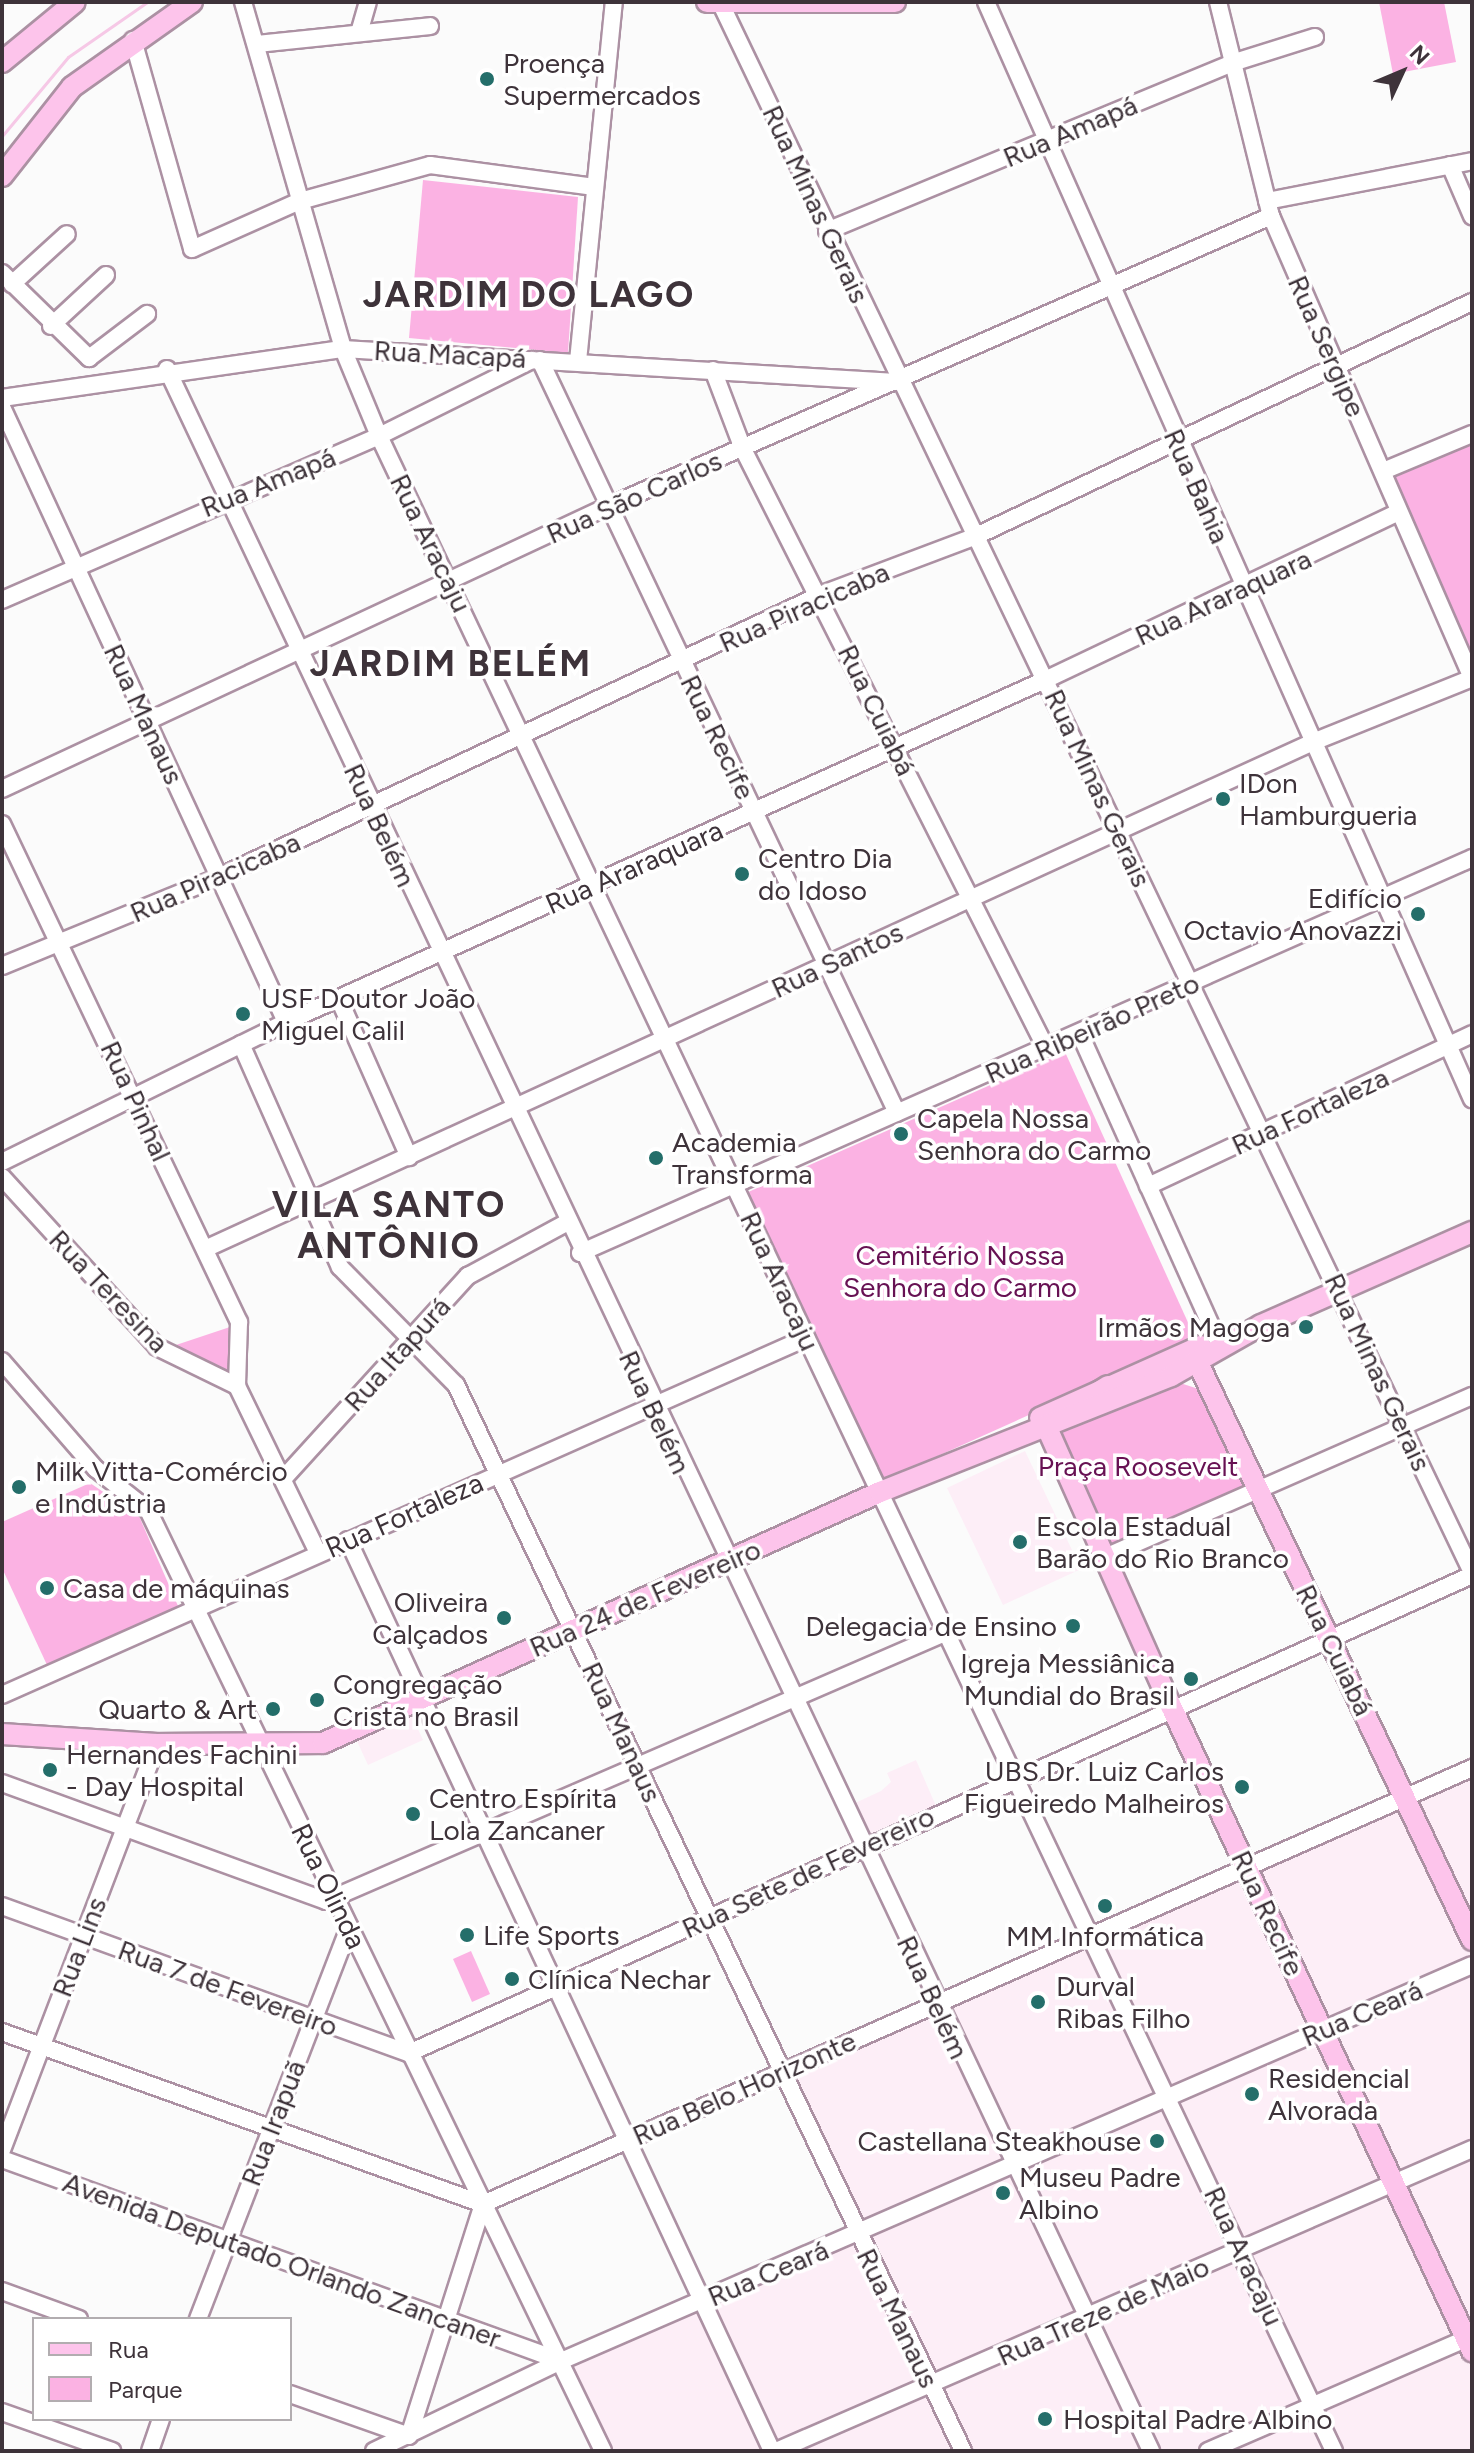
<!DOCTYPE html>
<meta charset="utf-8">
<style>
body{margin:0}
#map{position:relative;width:1474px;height:2453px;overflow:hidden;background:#fbfbfb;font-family:Figtree,sans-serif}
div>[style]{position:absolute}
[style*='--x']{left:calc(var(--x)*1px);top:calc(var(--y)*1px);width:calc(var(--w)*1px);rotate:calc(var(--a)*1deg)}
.built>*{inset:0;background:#fdeef7}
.green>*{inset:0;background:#fbb2e3}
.stream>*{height:3px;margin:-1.5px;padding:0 1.5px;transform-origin:1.5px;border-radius:1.5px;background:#f6c8e6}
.roads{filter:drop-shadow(2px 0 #ac91a3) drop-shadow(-2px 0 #ac91a3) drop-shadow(0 2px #ac91a3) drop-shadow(0 -2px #ac91a3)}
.minor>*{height:16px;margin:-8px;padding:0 8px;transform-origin:8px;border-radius:8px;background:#fff}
.major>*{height:20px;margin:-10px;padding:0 10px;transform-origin:10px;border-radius:10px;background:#fdc4eb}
.dots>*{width:22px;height:22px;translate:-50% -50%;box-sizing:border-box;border:4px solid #fff;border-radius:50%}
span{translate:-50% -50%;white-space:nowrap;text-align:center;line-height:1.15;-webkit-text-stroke:7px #fff;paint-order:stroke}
.poi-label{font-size:28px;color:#3e333a}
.left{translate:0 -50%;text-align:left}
.right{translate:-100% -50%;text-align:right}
.street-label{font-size:28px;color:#3e333a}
.park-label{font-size:28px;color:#671153}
.district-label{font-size:36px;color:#3e333a;font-weight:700;letter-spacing:2px}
.frame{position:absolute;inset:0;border:4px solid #3e333a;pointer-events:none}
.legend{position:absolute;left:32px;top:2317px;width:260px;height:104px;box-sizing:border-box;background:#fff;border:2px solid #b2adb0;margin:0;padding:10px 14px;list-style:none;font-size:24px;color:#3e333a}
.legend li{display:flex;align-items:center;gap:16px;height:40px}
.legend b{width:40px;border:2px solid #b2adb0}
.north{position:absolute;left:1362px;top:32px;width:80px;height:80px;-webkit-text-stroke:6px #fff;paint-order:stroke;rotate:46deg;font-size:22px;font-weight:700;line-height:32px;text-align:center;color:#3e333a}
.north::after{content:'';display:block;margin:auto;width:28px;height:36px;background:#3e333a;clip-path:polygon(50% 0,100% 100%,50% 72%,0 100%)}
</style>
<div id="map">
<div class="built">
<div style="clip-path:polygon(1025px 1451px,1081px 1569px,1003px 1605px,947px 1488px)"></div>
<div style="clip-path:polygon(411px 1714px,423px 1740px,368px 1765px,356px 1739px)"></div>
<div style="clip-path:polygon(916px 1760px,936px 1806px,866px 1836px,853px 1804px,881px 1791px,891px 1782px,887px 1773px)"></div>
<div style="clip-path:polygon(1472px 1763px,1472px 2451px,602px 2451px,557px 2352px,857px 2231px,781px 2066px)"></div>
</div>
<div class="green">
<div style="clip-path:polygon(1379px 2px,1444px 2px,1456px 62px,1393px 74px)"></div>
<div style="clip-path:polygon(423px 180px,578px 197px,568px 353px,409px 338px)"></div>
<div style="clip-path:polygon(1472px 440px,1472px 667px,1392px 474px)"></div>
<div style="clip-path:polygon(1065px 1052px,1196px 1340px,882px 1481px,746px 1193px)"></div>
<div style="clip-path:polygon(230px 1327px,231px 1371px,175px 1351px,176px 1345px)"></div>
<div style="clip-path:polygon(1180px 1383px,1208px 1392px,1248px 1484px,1106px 1546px,1055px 1434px)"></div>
<div style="clip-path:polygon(90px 1483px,139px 1516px,178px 1606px,47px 1665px,2px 1568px,2px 1522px)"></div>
<div style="clip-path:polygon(471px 1951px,490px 1994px,472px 2002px,453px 1959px)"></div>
</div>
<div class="stream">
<div style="--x:2;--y:136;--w:103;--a:-50.1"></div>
<div style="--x:68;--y:57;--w:96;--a:-34.8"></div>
</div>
<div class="roads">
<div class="minor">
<div style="--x:243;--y:2;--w:361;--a:73.9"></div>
<div style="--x:343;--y:349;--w:94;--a:67.5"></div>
<div style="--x:379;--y:436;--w:2230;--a:64.64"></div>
<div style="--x:720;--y:2;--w:1741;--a:64.41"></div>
<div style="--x:986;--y:2;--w:1200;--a:66.11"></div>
<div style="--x:1218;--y:2;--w:220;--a:76.1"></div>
<div style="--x:1271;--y:216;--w:504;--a:66.49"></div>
<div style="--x:359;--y:33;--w:32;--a:-74"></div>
<div style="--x:133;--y:40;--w:217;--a:74.2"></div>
<div style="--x:192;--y:249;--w:118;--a:-24"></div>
<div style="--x:300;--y:201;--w:135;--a:-15.5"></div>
<div style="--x:430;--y:165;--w:166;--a:7.6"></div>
<div style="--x:257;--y:44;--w:174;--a:-5.9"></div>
<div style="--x:1450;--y:165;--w:56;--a:66.7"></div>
<div style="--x:1267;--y:201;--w:209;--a:-11"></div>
<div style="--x:827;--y:231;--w:438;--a:-22.5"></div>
<div style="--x:1232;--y:63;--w:87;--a:-17.4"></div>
<div style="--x:2;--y:273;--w:122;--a:44.3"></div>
<div style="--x:89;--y:358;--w:73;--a:-37.2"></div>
<div style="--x:12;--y:284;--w:74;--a:-42.3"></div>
<div style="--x:51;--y:326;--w:75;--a:-42.8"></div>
<div style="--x:540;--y:360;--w:833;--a:64.63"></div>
<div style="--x:578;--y:361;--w:361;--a:-84.3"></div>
<div style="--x:167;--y:369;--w:2303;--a:64.7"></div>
<div style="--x:713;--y:370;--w:85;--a:69.2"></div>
<div style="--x:743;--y:449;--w:671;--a:63.17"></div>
<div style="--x:2;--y:398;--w:345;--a:-8.2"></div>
<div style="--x:343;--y:349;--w:554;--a:3.42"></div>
<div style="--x:2;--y:407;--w:677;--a:65.21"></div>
<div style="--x:1383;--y:471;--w:96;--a:-22.6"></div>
<div style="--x:2;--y:600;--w:411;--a:-23.5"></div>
<div style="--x:379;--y:436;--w:171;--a:-26.4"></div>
<div style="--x:2;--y:789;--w:670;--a:-25"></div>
<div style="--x:609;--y:506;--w:723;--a:-23.66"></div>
<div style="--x:2;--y:824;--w:552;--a:64.55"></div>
<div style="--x:239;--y:1322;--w:64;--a:91.8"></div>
<div style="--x:2;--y:966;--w:235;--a:-22.3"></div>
<div style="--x:219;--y:877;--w:664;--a:-25.14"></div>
<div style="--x:820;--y:595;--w:167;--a:-20.7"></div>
<div style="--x:976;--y:536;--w:548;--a:-25.26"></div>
<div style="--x:339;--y:999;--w:173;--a:66.1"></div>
<div style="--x:1080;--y:1034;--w:334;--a:65.8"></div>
<div style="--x:241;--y:1044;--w:244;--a:66.1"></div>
<div style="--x:340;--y:1267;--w:165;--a:45.5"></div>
<div style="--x:456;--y:1385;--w:1180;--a:64.56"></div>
<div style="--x:2;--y:1162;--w:317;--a:-26.2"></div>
<div style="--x:286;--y:1022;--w:835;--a:-24.26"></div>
<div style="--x:1047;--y:679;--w:389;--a:-25.4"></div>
<div style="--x:2;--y:1177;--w:230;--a:47.6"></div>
<div style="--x:157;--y:1347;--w:89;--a:26"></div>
<div style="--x:237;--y:1386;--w:186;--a:64.1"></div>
<div style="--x:1148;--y:1186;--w:358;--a:-25.1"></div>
<div style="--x:205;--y:1249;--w:1218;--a:-24.59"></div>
<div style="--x:1313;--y:742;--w:171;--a:-21.9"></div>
<div style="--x:580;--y:1253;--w:976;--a:-23.88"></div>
<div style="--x:2;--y:1361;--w:143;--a:49"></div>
<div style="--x:96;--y:1469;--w:66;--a:38.3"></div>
<div style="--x:148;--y:1510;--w:1045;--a:64.19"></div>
<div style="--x:283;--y:1479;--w:275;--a:-47.7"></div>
<div style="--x:468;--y:1276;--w:111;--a:-28.4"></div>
<div style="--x:348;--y:1540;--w:1005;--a:65.04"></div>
<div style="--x:1105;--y:1557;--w:401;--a:-23.7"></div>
<div style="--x:2;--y:1695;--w:880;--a:-23.94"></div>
<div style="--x:2;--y:1783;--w:345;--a:20"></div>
<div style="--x:326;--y:1901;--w:677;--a:-23.42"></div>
<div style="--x:2;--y:1906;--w:433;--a:19.9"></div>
<div style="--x:409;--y:2053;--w:1166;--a:-24.21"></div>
<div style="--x:2;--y:2032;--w:511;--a:19.68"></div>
<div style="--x:483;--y:2204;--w:1081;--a:-23.79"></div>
<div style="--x:2;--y:2150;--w:435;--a:-69.1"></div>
<div style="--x:2;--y:2159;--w:594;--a:19.87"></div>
<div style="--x:2;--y:2291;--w:82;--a:20"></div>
<div style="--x:198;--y:2319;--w:420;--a:-68.9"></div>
<div style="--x:290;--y:2394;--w:126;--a:19.4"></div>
<div style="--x:2;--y:2412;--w:117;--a:19.5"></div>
<div style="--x:409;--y:2436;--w:244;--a:-72.3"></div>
<div style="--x:150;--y:2451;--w:34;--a:-71"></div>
<div style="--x:374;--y:2451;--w:208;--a:-25.7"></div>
<div style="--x:561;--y:2361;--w:993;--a:-23.49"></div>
<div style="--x:776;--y:2451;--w:759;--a:-23.46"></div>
<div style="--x:1208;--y:2451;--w:288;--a:-23.5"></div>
</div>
<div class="major">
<div style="--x:707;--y:2;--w:188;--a:0"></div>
<div style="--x:2;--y:62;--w:94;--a:-39.4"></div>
<div style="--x:2;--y:176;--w:113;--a:-51.8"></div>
<div style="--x:72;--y:87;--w:147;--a:-35.3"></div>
<div style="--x:1197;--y:1361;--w:641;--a:64.59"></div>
<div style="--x:1081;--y:1403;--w:32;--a:-32"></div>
<div style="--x:1040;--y:1418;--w:176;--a:-24.1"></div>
<div style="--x:1053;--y:1418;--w:13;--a:113"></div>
<div style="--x:1048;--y:1430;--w:304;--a:66"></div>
<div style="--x:1172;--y:1708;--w:710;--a:64.99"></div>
<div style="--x:2;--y:1734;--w:155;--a:3.7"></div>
<div style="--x:157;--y:1744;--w:166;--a:-0.3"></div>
<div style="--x:323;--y:1743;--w:611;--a:-24.26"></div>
<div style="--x:880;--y:1492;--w:313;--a:-21.7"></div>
<div style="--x:1171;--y:1376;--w:103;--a:-29.5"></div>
<div style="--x:1261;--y:1325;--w:231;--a:-23.8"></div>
</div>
</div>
<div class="dots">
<div style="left:487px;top:79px;background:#246e6a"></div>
<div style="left:1223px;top:799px;background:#246e6a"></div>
<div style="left:742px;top:874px;background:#246e6a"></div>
<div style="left:1418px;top:914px;background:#246e6a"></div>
<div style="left:243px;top:1014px;background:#246e6a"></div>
<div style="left:901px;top:1134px;background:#246e6a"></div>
<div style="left:656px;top:1158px;background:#246e6a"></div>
<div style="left:1306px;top:1327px;background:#246e6a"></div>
<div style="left:19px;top:1487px;background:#246e6a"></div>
<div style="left:1020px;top:1542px;background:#246e6a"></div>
<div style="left:47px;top:1588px;background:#246e6a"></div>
<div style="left:504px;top:1618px;background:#246e6a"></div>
<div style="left:1073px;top:1626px;background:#246e6a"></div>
<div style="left:1191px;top:1679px;background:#246e6a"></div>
<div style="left:317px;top:1700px;background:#246e6a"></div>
<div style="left:273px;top:1709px;background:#246e6a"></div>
<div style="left:50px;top:1770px;background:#246e6a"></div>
<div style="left:1242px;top:1787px;background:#246e6a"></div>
<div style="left:413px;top:1814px;background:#246e6a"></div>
<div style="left:1105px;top:1906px;background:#246e6a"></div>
<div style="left:467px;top:1935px;background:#246e6a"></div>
<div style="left:512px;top:1979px;background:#246e6a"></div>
<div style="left:1038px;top:2002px;background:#246e6a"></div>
<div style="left:1252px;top:2094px;background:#246e6a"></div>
<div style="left:1157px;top:2141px;background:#246e6a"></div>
<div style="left:1003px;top:2193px;background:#246e6a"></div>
<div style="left:1045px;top:2419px;background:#246e6a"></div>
</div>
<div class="poi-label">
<span class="left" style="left:503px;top:79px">Proença<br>Supermercados</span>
<span class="left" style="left:1239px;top:799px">IDon<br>Hamburgueria</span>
<span class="left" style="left:758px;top:874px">Centro Dia<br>do Idoso</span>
<span class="right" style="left:1402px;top:914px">Edifício<br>Octavio Anovazzi</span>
<span class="left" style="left:261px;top:1014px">USF Doutor João<br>Miguel Calil</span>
<span class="left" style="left:917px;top:1134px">Capela Nossa<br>Senhora do Carmo</span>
<span class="left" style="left:672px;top:1158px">Academia<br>Transforma</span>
<span class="right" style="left:1290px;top:1327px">Irmãos Magoga</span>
<span class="left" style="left:35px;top:1487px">Milk Vitta-Comércio<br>e Indústria</span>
<span class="left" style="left:1036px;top:1542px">Escola Estadual<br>Barão do Rio Branco</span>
<span class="left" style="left:63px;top:1588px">Casa de máquinas</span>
<span class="right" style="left:488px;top:1618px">Oliveira<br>Calçados</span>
<span class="right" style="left:1057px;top:1626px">Delegacia de Ensino</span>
<span class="right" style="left:1175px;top:1679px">Igreja Messiânica<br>Mundial do Brasil</span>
<span class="left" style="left:333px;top:1700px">Congregação<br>Cristã no Brasil</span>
<span class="right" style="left:257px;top:1709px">Quarto &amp; Art</span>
<span class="left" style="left:66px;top:1770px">Hernandes Fachini<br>- Day Hospital</span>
<span class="right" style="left:1224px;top:1787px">UBS Dr. Luiz Carlos<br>Figueiredo Malheiros</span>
<span class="left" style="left:429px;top:1814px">Centro Espírita<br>Lola Zancaner</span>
<span class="left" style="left:483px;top:1935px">Life Sports</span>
<span style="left:1105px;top:1936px">MM Informática</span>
<span class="left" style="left:528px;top:1979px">Clínica Nechar</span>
<span class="left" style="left:1056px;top:2002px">Durval<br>Ribas Filho</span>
<span class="left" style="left:1268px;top:2094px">Residencial<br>Alvorada</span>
<span class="right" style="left:1141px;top:2141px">Castellana Steakhouse</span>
<span class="left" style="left:1019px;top:2193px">Museu Padre<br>Albino</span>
<span class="left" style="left:1063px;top:2419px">Hospital Padre Albino</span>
</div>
<div class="street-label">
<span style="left:1070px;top:131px;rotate:-23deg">Rua Amapá</span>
<span style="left:816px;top:204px;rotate:65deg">Rua Minas Gerais</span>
<span style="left:1327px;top:346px;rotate:66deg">Rua Sergipe</span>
<span style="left:450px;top:354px;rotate:3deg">Rua Macapá</span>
<span style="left:268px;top:482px;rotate:-22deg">Rua Amapá</span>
<span style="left:1197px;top:486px;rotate:66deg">Rua Bahia</span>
<span style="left:634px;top:497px;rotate:-24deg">Rua São Carlos</span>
<span style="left:431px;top:543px;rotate:64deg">Rua Aracaju</span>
<span style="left:1223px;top:597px;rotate:-25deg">Rua Araraquara</span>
<span style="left:804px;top:607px;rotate:-24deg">Rua Piracicaba</span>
<span style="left:877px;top:710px;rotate:64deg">Rua Cuiabá</span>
<span style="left:144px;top:714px;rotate:65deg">Rua Manaus</span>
<span style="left:718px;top:737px;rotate:64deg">Rua Recife</span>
<span style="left:1098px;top:788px;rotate:65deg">Rua Minas Gerais</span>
<span style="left:380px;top:825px;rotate:65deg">Rua Belém</span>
<span style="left:634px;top:867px;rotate:-24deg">Rua Araraquara</span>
<span style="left:215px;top:877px;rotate:-24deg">Rua Piracicaba</span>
<span style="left:837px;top:960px;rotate:-25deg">Rua Santos</span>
<span style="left:1092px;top:1028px;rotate:-24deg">Rua Ribeirão Preto</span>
<span style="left:136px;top:1101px;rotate:65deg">Rua Pinhal</span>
<span style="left:1310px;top:1111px;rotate:-25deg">Rua Fortaleza</span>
<span style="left:780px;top:1281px;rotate:65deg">Rua Aracaju</span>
<span style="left:109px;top:1291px;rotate:46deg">Rua Teresina</span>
<span style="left:397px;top:1354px;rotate:-48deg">Rua Itapurá</span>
<span style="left:1378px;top:1372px;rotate:65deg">Rua Minas Gerais</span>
<span style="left:655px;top:1412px;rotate:65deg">Rua Belém</span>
<span style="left:404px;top:1515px;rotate:-24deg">Rua Fortaleza</span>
<span style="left:645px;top:1598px;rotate:-24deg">Rua 24 de Fevereiro</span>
<span style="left:1335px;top:1650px;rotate:64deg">Rua Cuiabá</span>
<span style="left:622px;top:1732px;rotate:65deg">Rua Manaus</span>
<span style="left:808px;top:1872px;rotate:-25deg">Rua Sete de Fevereiro</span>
<span style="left:329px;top:1886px;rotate:64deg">Rua Olinda</span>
<span style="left:1268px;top:1913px;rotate:65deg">Rua Recife</span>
<span style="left:79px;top:1947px;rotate:-69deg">Rua Lins</span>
<span style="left:228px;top:1988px;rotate:20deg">Rua 7 de Fevereiro</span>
<span style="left:933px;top:1997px;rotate:65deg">Rua Belém</span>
<span style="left:1362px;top:2013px;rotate:-23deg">Rua Ceará</span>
<span style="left:744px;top:2088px;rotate:-24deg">Rua Belo Horizonte</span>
<span style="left:273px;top:2123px;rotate:-69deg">Rua Irapuã</span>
<span style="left:1244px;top:2256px;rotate:65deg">Rua Aracaju</span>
<span style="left:282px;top:2260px;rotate:20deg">Avenida Deputado Orlando Zancaner</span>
<span style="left:768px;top:2273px;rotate:-23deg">Rua Ceará</span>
<span style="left:1103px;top:2311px;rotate:-24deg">Rua Treze de Maio</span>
<span style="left:898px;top:2318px;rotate:64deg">Rua Manaus</span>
</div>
<div class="park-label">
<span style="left:960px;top:1271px">Cemitério Nossa<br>Senhora do Carmo</span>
<span style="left:1138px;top:1466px">Praça Roosevelt</span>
</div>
<div class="district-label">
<span style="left:529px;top:295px">JARDIM DO LAGO</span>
<span style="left:451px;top:664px">JARDIM BELÉM</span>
<span style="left:389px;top:1225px">VILA SANTO<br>ANTÔNIO</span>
</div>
<div class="frame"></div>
<ul class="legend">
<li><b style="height:10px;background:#fdc4eb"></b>Rua</li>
<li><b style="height:22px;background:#fbb2e3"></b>Parque</li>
</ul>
<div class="north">N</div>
</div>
